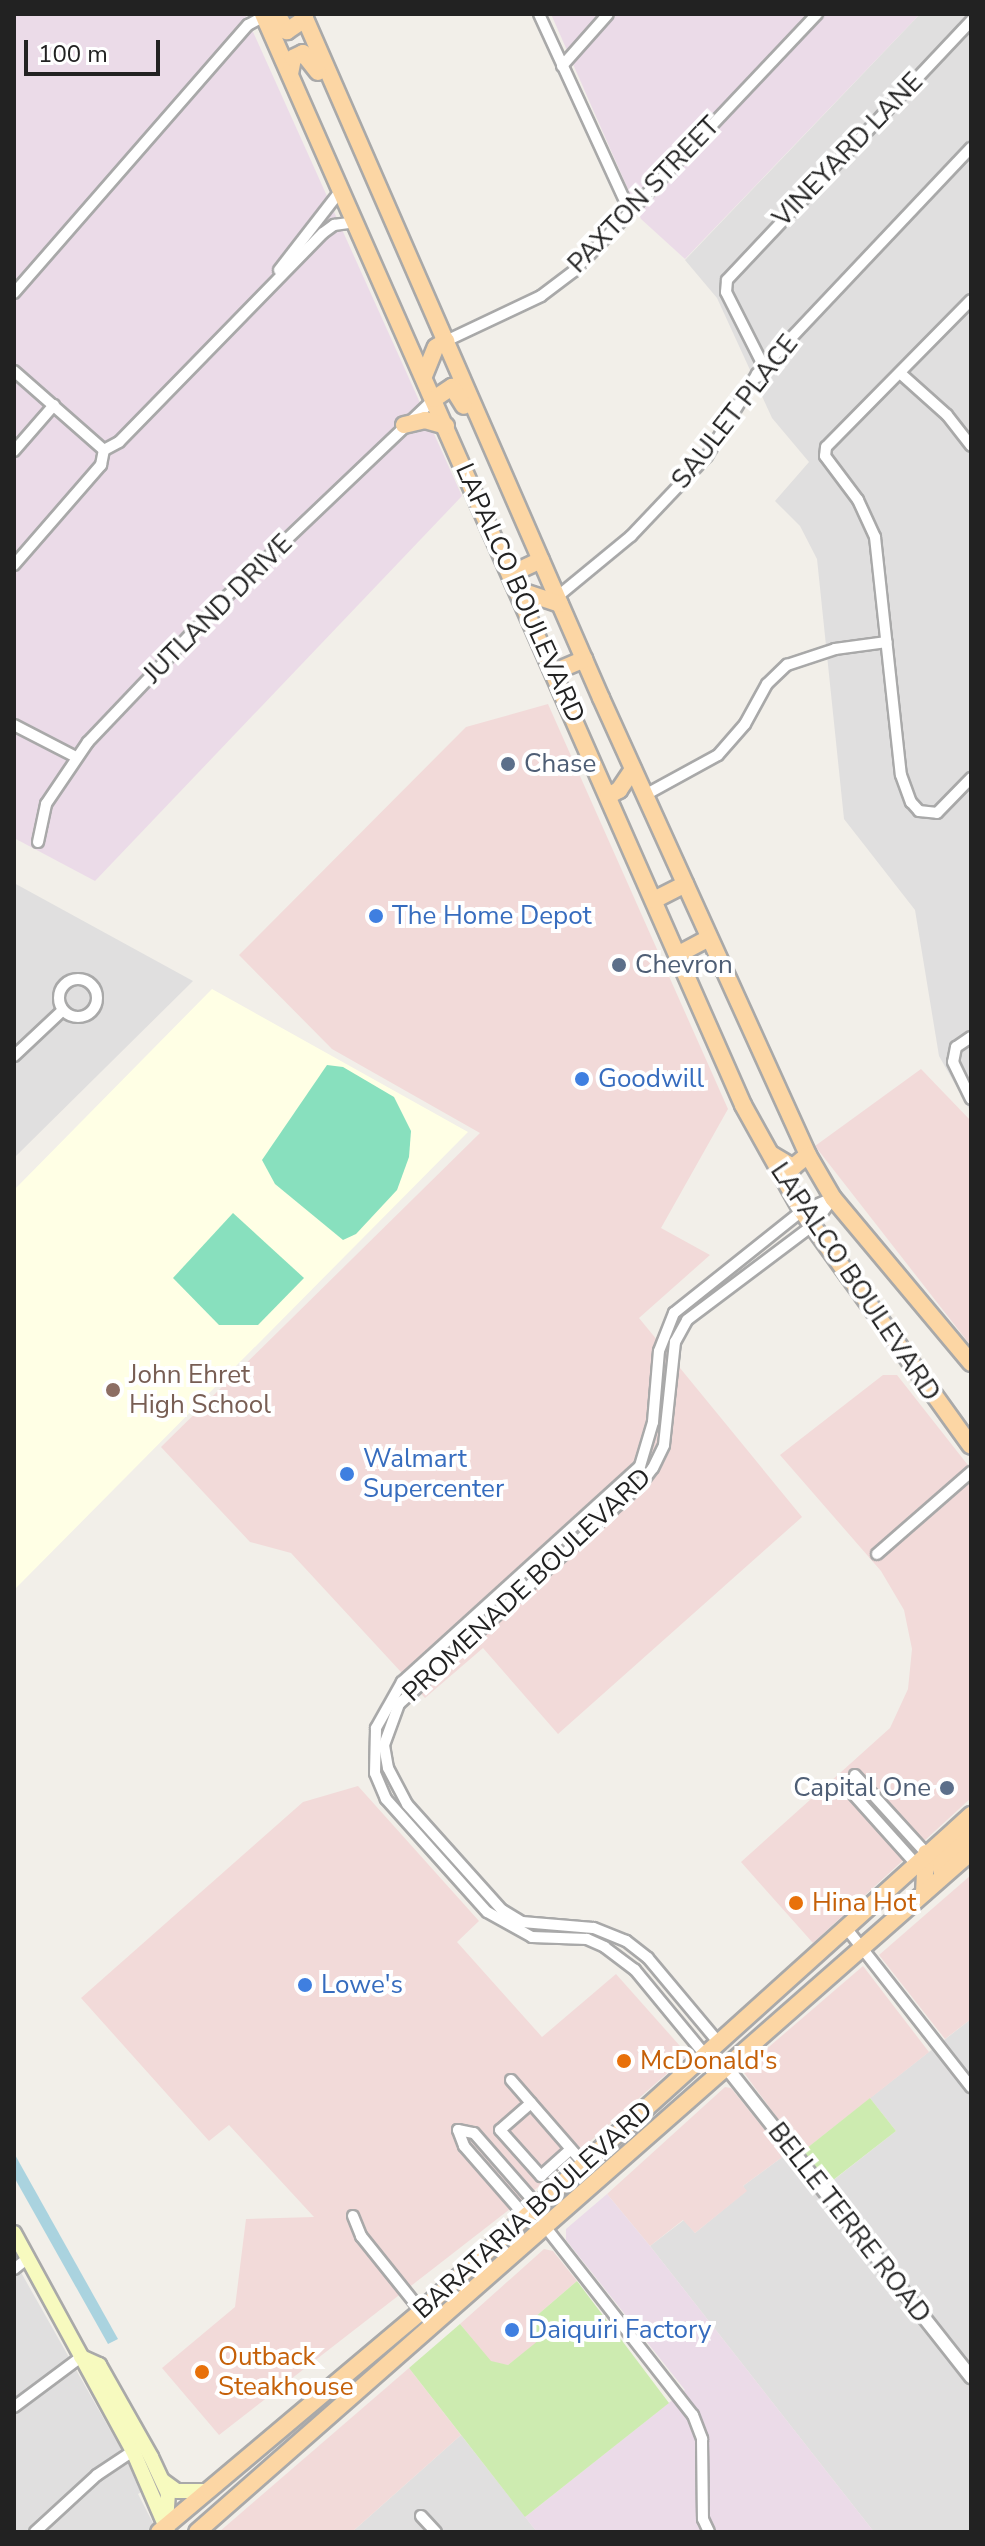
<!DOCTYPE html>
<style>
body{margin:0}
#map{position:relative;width:985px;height:2546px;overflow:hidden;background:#f2efe9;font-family:"Nunito Sans",sans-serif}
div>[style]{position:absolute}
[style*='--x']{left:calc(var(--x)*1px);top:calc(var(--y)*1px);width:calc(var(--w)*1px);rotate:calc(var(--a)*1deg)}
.residential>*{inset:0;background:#e0dfdf}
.commercial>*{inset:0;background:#f2dad9}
.industrial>*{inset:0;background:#ebdbe8}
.education>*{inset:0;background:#ffffe5}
.grass>*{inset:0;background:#cdebb0}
.pitch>*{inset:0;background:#88e0be}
.water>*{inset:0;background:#aad3df}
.roads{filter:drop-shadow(2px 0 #a9a9a9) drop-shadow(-2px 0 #a9a9a9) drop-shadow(0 2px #a9a9a9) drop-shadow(0 -2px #a9a9a9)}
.minor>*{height:10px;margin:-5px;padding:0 5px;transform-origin:5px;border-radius:5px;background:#fff}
.minor>.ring{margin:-5px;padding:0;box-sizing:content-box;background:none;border:10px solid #fff;border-radius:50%}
.tertiary>*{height:12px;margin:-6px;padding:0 6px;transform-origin:6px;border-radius:6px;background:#fff}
.secondary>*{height:14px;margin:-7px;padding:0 7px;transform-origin:7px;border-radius:7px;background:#f7fabf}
.primary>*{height:16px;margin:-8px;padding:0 8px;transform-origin:8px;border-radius:8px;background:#fcd6a4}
.dots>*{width:22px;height:22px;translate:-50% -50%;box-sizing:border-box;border:4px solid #fff;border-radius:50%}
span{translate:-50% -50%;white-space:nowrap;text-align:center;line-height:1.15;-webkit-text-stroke:8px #fff;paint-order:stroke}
.street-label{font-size:26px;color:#222}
.service-label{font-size:26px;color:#4e5e75}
.left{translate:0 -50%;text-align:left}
.right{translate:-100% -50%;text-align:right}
.shop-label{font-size:26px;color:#366cbe}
.education-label{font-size:26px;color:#785e54}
.food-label{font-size:26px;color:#c56008}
.frame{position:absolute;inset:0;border:16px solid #222;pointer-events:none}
.scale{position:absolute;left:24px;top:40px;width:136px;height:36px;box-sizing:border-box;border:4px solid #222;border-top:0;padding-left:10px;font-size:24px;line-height:28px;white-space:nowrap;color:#222;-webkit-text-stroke:6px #fff;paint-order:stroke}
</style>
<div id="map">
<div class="residential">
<div style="clip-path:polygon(920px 14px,971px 14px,971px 1112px,939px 1056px,915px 910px,844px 819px,817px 559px,800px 526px,775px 501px,809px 462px,772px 418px,717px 298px,685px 260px)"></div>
<div style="clip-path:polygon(14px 883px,193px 981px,14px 1158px)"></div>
<div style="clip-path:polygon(971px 2019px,971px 2532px,874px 2532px,650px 2246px,684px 2220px,695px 2233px,746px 2191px,743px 2186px,785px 2155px,817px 2193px,896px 2131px,870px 2098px)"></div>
<div style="clip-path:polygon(14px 2260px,144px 2490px,138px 2494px,154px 2525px,146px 2532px,14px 2532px)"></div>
<div style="clip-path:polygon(461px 2435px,537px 2532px,352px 2532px)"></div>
</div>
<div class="commercial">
<div style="clip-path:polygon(548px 704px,728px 1109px,661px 1228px,710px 1255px,639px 1318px,802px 1517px,558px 1734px,483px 1648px,425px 1698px,291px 1553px,250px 1542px,161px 1447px,480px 1133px,332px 1049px,239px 955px,466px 727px)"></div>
<div style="clip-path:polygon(921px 1069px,971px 1121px,971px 1346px,815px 1146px)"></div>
<div style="clip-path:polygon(883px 1375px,897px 1375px,971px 1469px,971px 1798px,813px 1943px,741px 1862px,890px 1728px,908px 1689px,912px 1649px,904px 1610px,881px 1571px,780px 1455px)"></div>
<div style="clip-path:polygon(358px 1786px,479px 1921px,457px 1942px,542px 2037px,616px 1974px,688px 2055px,537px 2188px,219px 2435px,162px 2368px,235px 2307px,246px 2219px,314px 2217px,229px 2125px,209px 2141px,81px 1998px,303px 1802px)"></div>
<div style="clip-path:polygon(971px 1875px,971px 2019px,945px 2039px,879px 1955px)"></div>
<div style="clip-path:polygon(863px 1966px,929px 2052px,802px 2152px,742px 2070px)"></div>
<div style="clip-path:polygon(725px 2087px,731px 2088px,785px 2155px,743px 2186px,747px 2191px,695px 2233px,683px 2220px,650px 2246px,607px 2194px)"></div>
<div style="clip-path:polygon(544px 2249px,553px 2251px,577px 2281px,527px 2324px,540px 2340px,508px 2365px,491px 2362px,460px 2324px)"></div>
<div style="clip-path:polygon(409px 2368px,461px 2435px,352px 2532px,219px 2532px)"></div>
</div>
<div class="industrial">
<div style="clip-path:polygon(14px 14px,245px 14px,462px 496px,95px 881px,14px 838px)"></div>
<div style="clip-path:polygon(551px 14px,920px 14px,685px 259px,641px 219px)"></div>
<div style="clip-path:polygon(607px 2194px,650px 2246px,874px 2532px,537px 2532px,525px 2517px,685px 2390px,566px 2240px,566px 2229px)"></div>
</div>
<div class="education">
<div style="clip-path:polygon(212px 989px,468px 1132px,14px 1590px,14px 1190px)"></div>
</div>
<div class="grass">
<div style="clip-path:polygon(870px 2098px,896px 2131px,828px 2184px,802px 2152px)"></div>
<div style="clip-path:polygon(577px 2281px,669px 2403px,525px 2517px,409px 2368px,460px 2324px,491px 2361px,508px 2365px,539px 2340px,527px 2324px)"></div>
</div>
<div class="pitch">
<div style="clip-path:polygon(327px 1065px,343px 1067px,394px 1097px,411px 1131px,409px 1157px,397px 1190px,356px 1234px,343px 1240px,275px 1184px,262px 1160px)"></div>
<div style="clip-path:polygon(233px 1213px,304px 1278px,258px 1325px,219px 1325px,173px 1278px)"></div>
</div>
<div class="water">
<div style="clip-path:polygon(14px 2153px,118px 2339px,108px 2344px,14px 2177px)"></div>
</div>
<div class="roads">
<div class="minor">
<div style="--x:539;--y:14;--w:218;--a:65.3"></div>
<div style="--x:562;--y:66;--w:69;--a:-48.5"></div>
<div style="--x:279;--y:270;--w:101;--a:-52.2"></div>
<div style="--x:14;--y:293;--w:356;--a:-48.9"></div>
<div style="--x:248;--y:25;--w:18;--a:-29"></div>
<div style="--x:971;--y:300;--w:206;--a:134.6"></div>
<div style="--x:826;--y:447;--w:9;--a:96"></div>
<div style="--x:825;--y:456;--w:55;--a:53.1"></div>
<div style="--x:858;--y:500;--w:41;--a:65.3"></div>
<div style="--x:875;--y:537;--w:239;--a:83.8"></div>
<div style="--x:901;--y:775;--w:29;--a:70"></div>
<div style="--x:911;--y:802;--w:12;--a:48"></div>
<div style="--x:919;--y:811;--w:18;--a:6"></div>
<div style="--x:937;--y:813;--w:49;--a:-45.8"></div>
<div style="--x:446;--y:341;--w:105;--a:-25.3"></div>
<div style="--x:541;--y:296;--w:41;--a:-37.1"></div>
<div style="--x:574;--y:271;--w:354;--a:-46.6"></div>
<div style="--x:764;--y:367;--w:84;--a:-116.9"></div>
<div style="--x:726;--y:292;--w:12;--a:-85"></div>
<div style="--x:727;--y:280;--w:356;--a:-46.7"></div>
<div style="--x:14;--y:371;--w:120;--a:41.3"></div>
<div style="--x:900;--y:373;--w:63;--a:41.8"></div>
<div style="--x:947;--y:415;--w:39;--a:52"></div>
<div style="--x:104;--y:450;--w:17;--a:-28"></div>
<div style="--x:119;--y:442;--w:292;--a:-45.7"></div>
<div style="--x:323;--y:233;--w:14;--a:-36"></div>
<div style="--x:334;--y:225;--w:22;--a:-8"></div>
<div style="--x:14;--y:451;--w:61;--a:-49"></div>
<div style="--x:14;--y:565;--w:133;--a:-49"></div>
<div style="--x:101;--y:465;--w:15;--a:-79"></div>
<div style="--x:557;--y:597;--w:96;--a:-39.5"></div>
<div style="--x:631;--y:536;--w:110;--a:-46.5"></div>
<div style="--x:707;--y:456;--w:96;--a:-58.6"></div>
<div style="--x:757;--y:374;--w:311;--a:-46.6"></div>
<div style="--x:14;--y:725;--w:70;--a:27.3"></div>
<div style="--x:645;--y:795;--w:83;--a:-28.7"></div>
<div style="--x:718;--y:755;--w:41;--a:-48.9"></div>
<div style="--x:745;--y:724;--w:46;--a:-61.2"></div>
<div style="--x:767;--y:684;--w:28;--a:-44"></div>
<div style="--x:787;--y:665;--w:51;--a:-18.4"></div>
<div style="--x:835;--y:649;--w:52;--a:-7.7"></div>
<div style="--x:38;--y:842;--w:39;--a:-78"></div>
<div style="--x:46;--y:804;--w:75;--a:-55.9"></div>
<div style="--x:88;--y:742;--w:196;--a:-46.4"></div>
<div style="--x:223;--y:600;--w:291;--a:-43.6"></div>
<div class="ring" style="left:59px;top:979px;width:28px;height:28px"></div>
<div style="--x:971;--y:1037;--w:18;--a:146"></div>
<div style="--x:956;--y:1047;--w:15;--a:101"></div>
<div style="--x:953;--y:1062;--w:41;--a:64.1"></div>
<div style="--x:14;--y:1056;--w:67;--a:-43.2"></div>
<div style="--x:877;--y:1554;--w:125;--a:-41.1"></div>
<div style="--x:855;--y:1775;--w:105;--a:47.7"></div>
<div style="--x:845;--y:1785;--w:105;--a:48.1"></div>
<div style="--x:847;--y:1929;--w:201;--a:51.9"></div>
<div style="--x:719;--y:2043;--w:111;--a:-129.9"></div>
<div style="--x:648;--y:1958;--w:28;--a:-142"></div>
<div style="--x:626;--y:1941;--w:35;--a:-158"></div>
<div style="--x:593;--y:1928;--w:71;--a:-175.2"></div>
<div style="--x:522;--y:1922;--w:23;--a:-149"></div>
<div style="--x:502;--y:1910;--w:142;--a:-131.9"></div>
<div style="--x:407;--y:1804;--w:41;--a:-117.8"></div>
<div style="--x:388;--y:1768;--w:23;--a:-100"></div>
<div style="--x:384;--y:1745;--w:44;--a:-69.9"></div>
<div style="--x:399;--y:1704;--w:326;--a:-42.3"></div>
<div style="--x:640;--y:1485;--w:21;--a:-53"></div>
<div style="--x:653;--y:1468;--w:25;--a:-64"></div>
<div style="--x:664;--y:1445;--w:104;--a:-83.9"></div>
<div style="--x:675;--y:1342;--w:25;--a:-61"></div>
<div style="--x:687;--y:1320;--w:158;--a:-37"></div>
<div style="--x:813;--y:1225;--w:31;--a:-53"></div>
<div style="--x:706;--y:2056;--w:112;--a:-129.5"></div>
<div style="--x:635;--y:1970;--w:38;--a:-143"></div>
<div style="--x:605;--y:1947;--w:20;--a:-156"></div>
<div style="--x:587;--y:1939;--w:55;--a:-177.9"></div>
<div style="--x:532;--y:1937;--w:51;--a:-150.9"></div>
<div style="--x:487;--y:1912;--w:152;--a:-131.8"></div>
<div style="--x:386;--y:1799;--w:28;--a:-113"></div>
<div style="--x:375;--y:1773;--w:45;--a:-88.7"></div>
<div style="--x:376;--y:1728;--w:53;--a:-60.5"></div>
<div style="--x:402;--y:1682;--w:321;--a:-42.2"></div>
<div style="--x:640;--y:1466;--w:46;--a:-73.5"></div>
<div style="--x:653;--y:1422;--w:71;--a:-85.2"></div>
<div style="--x:659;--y:1351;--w:41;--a:-68.5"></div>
<div style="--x:674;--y:1313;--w:164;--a:-38.6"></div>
<div style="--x:802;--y:1211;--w:34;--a:-23"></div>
<div style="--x:511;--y:2080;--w:111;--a:49"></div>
<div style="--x:531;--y:2103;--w:41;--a:138.9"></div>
<div style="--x:500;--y:2130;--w:62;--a:48.3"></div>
<div style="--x:541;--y:2176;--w:40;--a:-42"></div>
<div style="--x:458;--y:2130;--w:16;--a:11"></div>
<div style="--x:474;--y:2133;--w:97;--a:48.8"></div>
<div style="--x:458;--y:2130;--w:17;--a:69"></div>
<div style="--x:464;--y:2146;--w:94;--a:48.9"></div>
<div style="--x:353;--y:2216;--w:22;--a:68"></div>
<div style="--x:361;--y:2236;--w:96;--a:51.3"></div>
<div style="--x:547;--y:2229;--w:236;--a:51.9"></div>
<div style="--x:693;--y:2415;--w:26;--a:69"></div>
<div style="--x:702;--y:2439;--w:80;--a:89.3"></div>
<div style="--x:703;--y:2519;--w:14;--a:65"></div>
<div style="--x:14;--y:2269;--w:18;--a:-38"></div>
<div style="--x:14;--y:2407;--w:84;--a:-36.7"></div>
<div style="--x:421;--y:2516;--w:22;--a:47"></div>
<div style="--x:35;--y:2532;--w:84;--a:-42.6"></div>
<div style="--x:97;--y:2475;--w:43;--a:-33.7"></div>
</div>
<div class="tertiary">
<div style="--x:706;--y:2056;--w:24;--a:30"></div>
<div style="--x:727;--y:2068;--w:394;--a:51.7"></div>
</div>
<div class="secondary">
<div style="--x:14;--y:2233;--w:248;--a:61.4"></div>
<div style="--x:133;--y:2451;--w:88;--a:66.6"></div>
<div style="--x:81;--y:2357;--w:20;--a:24"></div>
<div style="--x:99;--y:2365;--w:106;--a:60.5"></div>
<div style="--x:151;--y:2457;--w:40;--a:65"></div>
<div style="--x:168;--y:2493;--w:29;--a:94"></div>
<div style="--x:163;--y:2481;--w:17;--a:36"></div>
<div style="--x:177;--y:2491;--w:30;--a:0"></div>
</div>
<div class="primary">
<div style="--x:263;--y:14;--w:1192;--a:66.25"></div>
<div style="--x:743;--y:1105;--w:121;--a:60.9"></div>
<div style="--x:802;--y:1211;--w:289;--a:54.3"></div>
<div style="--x:277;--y:14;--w:20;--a:60"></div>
<div style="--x:287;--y:31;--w:22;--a:-34"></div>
<div style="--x:303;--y:14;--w:746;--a:66.46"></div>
<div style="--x:601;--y:698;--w:502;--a:65.63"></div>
<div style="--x:808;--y:1155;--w:50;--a:59.8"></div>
<div style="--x:833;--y:1198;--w:215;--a:50.1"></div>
<div style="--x:290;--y:74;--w:16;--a:-79"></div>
<div style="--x:293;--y:58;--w:11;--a:-27"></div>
<div style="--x:303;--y:53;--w:24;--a:52"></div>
<div style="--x:424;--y:376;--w:31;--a:-68"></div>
<div style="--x:436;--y:347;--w:12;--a:-31"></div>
<div style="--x:434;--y:399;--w:22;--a:-34"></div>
<div style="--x:452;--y:387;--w:22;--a:58"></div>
<div style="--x:404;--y:425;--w:22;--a:-13"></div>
<div style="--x:425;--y:420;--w:22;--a:16"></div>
<div style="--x:511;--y:574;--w:33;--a:-25"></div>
<div style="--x:518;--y:590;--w:44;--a:18.4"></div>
<div style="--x:554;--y:672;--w:33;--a:-23"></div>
<div style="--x:608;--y:796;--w:13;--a:-29"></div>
<div style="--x:619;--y:790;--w:25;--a:-56"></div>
<div style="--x:654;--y:900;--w:35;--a:-27"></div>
<div style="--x:677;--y:955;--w:36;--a:-28"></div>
<div style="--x:771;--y:1154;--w:26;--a:31"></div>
<div style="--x:793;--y:1167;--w:19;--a:-39"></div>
<div style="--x:943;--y:1876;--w:15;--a:-106"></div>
<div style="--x:939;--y:1862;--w:43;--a:-42.2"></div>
<div style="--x:924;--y:1893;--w:40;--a:-87.1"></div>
<div style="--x:159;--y:2532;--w:343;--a:-40.1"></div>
<div style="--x:421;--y:2311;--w:741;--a:-42.04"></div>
<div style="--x:197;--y:2532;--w:1030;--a:-41.3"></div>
</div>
</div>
<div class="dots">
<div style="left:508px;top:764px;background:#5c6f8a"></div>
<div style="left:376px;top:916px;background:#3f7fe0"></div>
<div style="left:619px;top:965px;background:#5c6f8a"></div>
<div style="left:582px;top:1079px;background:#3f7fe0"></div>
<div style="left:113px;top:1390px;background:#8d6e63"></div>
<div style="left:347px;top:1474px;background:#3f7fe0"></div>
<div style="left:947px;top:1788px;background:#5c6f8a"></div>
<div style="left:796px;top:1903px;background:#e8710a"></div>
<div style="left:305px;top:1985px;background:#3f7fe0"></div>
<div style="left:624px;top:2061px;background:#e8710a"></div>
<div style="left:512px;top:2330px;background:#3f7fe0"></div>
<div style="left:202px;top:2372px;background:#e8710a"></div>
</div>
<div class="street-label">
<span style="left:848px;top:150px;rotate:-46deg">VINEYARD LANE</span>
<span style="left:644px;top:195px;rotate:-46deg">PAXTON STREET</span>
<span style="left:735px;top:412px;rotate:-52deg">SAULET PLACE</span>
<span style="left:520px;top:593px;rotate:66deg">LAPALCO BOULEVARD</span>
<span style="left:218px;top:609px;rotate:-45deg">JUTLAND DRIVE</span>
<span style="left:855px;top:1282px;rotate:56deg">LAPALCO BOULEVARD</span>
<span style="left:527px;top:1585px;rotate:-43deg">PROMENADE BOULEVARD</span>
<span style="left:533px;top:2210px;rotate:-42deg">BARATARIA BOULEVARD</span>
<span style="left:849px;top:2223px;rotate:52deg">BELLE TERRE ROAD</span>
</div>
<div class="service-label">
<span class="left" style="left:524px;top:764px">Chase</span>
<span class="left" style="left:635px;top:965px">Chevron</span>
<span class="right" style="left:931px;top:1788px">Capital One</span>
</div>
<div class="shop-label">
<span class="left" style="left:392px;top:916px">The Home Depot</span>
<span class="left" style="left:598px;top:1079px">Goodwill</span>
<span class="left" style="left:363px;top:1474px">Walmart<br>Supercenter</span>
<span class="left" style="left:321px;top:1985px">Lowe's</span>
<span class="left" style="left:528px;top:2330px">Daiquiri Factory</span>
</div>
<div class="education-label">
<span class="left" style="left:129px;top:1390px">John Ehret<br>High School</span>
</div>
<div class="food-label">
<span class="left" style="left:812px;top:1903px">Hina Hot</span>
<span class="left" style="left:640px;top:2061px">McDonald's</span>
<span class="left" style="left:218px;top:2372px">Outback<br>Steakhouse</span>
</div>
<div class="frame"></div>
<div class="scale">100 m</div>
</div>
